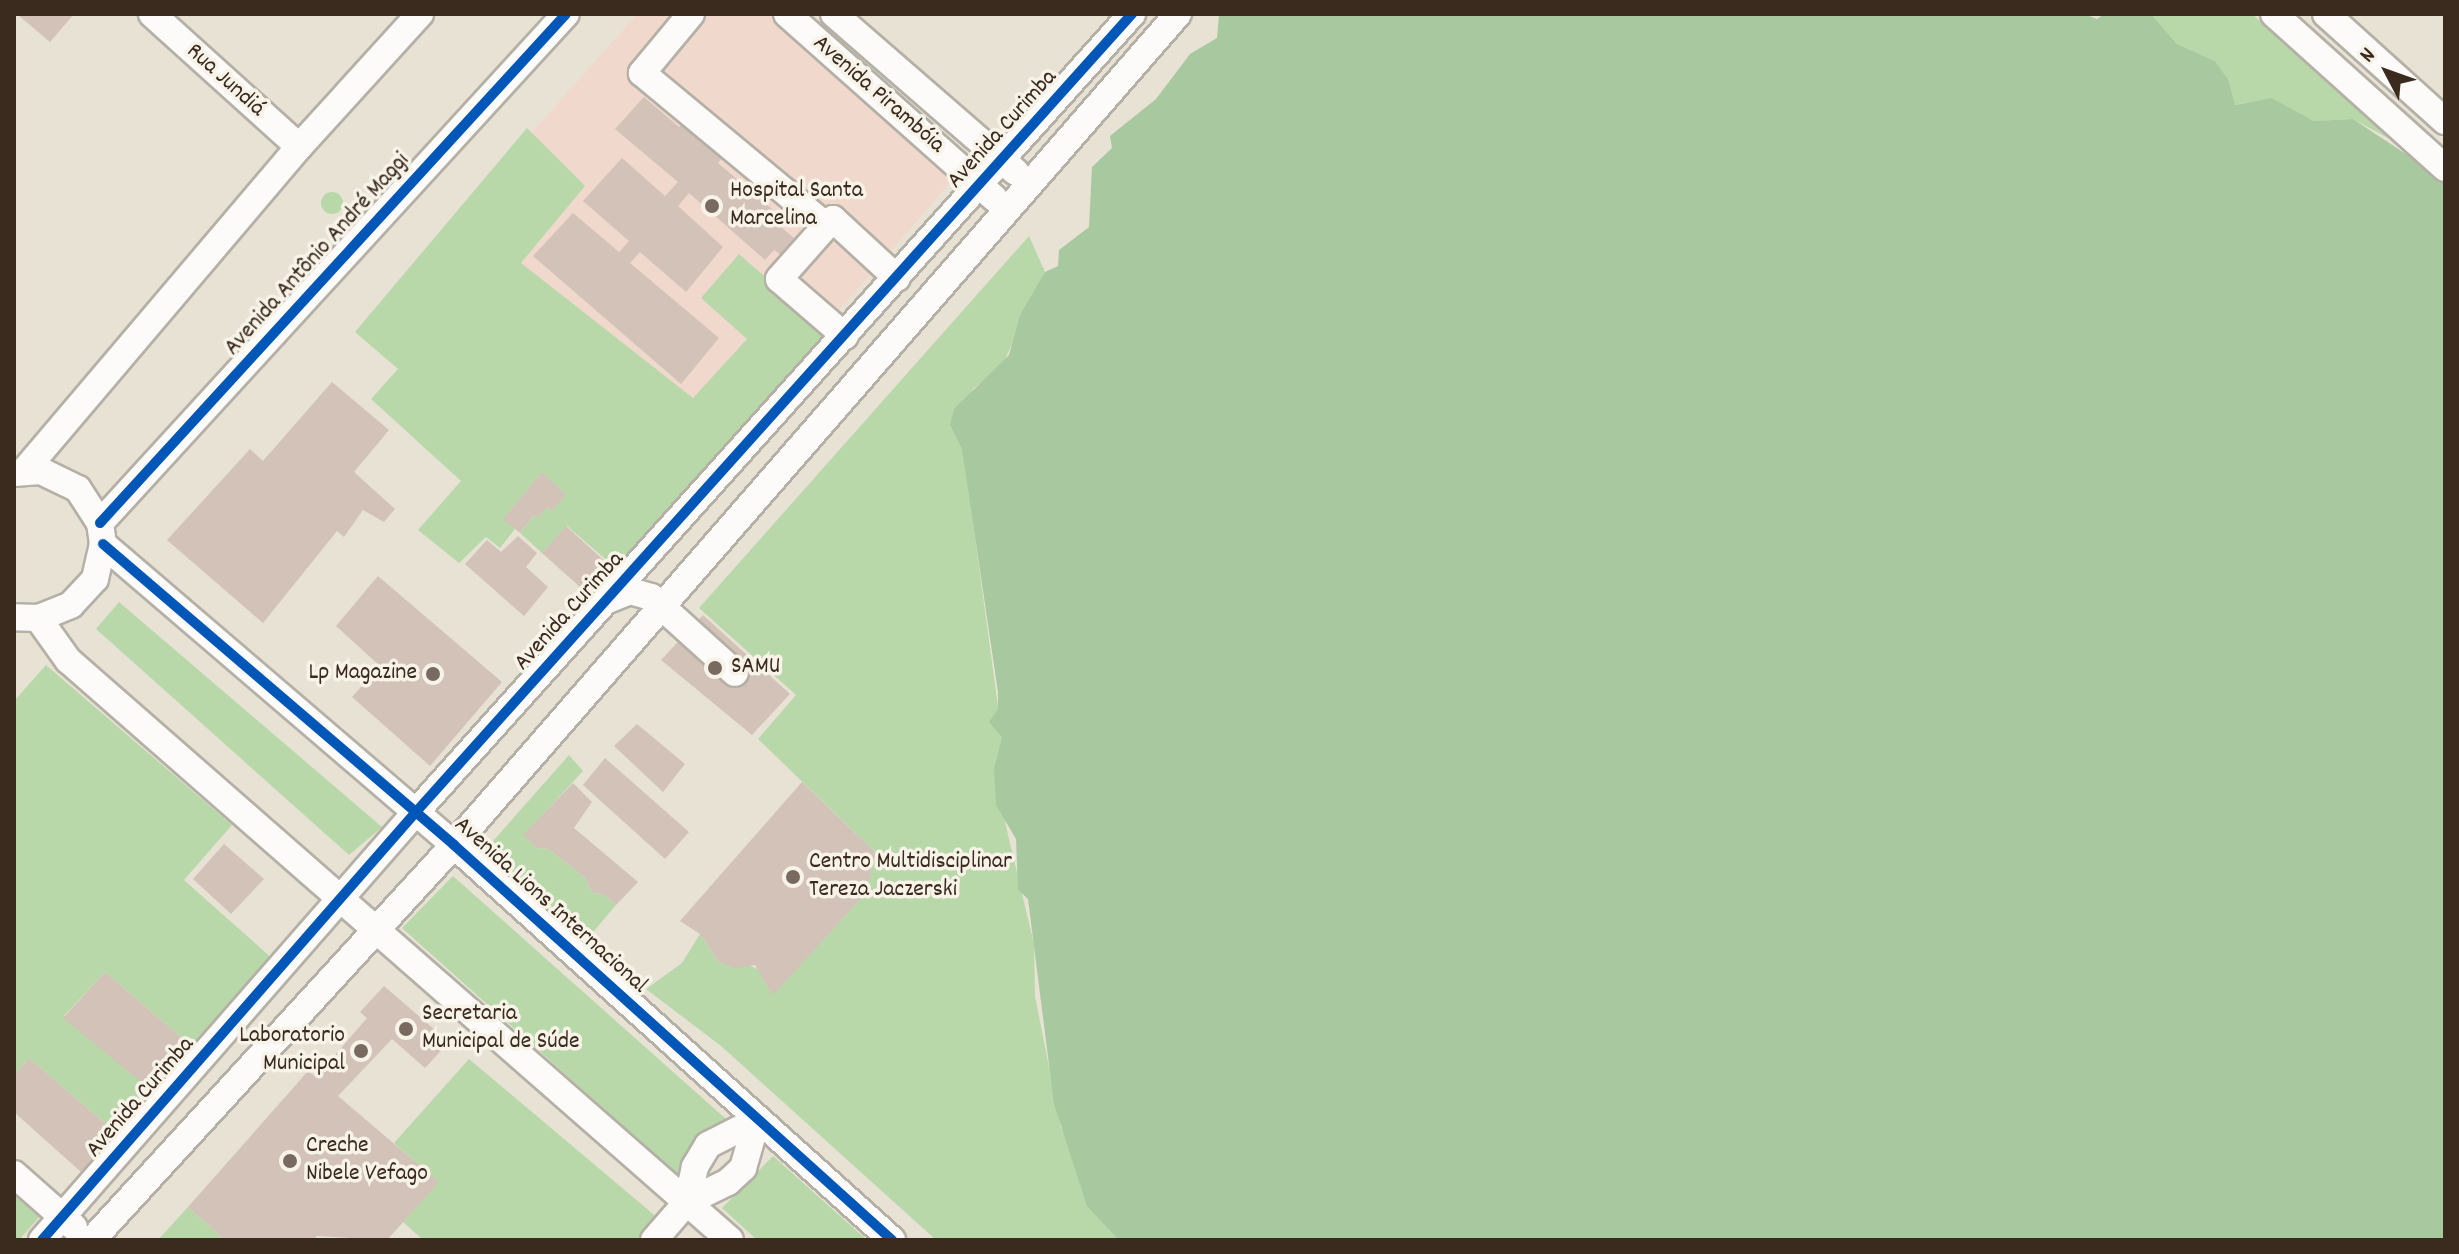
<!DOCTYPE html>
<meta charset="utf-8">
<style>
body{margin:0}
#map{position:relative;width:2459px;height:1254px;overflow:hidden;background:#e8e2d5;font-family:Dekko,sans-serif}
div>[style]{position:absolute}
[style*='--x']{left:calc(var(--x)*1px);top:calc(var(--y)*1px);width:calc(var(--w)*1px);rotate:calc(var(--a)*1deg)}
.built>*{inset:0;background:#f0d9cc}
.green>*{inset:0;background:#b8d8aa}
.round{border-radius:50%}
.forest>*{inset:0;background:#a8c89f}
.building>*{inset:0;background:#d2c2b7}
.roads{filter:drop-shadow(2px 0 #b5b0a6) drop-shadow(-2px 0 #b5b0a6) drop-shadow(0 2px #b5b0a6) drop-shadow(0 -2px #b5b0a6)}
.minor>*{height:26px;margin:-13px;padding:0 13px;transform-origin:13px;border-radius:13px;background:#fcfbf9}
.cycleway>*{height:10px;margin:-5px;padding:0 5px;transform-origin:5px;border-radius:5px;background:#0057b8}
.dots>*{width:22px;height:22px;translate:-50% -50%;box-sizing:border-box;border:4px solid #f7f3e8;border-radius:50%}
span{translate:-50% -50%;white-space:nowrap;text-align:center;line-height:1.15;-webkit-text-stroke:7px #f7f3e8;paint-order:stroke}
.street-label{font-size:24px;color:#3b2a1e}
.poi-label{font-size:24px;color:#3b2a1e}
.left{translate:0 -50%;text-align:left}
.right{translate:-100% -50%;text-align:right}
.frame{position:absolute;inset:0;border:16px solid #3b2a1e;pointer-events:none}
.north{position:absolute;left:2347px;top:32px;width:80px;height:80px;-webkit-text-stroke:6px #f7f3e8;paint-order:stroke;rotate:311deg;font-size:22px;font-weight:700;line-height:32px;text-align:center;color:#3b2a1e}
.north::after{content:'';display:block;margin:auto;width:28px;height:36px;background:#3b2a1e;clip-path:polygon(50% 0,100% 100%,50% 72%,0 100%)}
</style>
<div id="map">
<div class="built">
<div style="clip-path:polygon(637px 14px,775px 14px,962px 169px,712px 456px,450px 225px)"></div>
</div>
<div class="green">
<div style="clip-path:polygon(2151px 14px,2252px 14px,2397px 143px,2353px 119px,2314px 121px,2266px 99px,2234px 105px,2228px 79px,2215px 61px,2177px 44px)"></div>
<div style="clip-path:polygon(527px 128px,585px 186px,521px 263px,693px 398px,747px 339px,701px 298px,739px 254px,832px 335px,618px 570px,567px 526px,542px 553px,520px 533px,534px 515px,538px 518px,547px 507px,552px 511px,565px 495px,542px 472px,504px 518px,515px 529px,500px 548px,486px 537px,459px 563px,418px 530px,461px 481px,371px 399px,398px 369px,355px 332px)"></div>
<div class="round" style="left:321px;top:192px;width:22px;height:22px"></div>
<div style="clip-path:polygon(1029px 236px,1045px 272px,1002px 366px,974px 388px,950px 425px,963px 449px,1002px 736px,1005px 822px,1034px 944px,1035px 996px,1061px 1128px,1141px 1240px,936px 1240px,721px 1046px,646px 989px,682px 963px,700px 934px,719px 962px,745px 963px,761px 971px,773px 994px,865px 894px,876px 853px,758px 739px,796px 695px,699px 608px)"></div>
<div style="clip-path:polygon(119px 602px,382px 827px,349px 855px,96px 629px)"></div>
<div style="clip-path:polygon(46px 665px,232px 825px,184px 880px,275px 961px,198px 1052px,105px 972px,64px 1016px,158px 1096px,121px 1137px,29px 1058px,14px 1075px,14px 701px)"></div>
<div style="clip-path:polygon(569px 755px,583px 771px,524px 835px,537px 848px,549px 849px,584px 877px,593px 893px,603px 894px,616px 905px,588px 938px,486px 849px)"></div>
<div style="clip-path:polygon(453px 876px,726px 1119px,680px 1177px,402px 928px)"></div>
<div style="clip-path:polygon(469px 1059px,659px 1219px,639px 1240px,423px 1240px,403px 1222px,438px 1182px,394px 1143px)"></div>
<div style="clip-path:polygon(773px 1156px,867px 1240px,757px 1240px,722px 1208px)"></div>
<div style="clip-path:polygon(14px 1191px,41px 1215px,19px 1240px,14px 1240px)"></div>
<div style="clip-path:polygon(188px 1207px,225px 1240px,158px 1240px)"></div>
</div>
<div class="forest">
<div style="clip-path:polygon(1219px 14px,2084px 14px,2097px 19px,2104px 14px,2151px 14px,2177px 44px,2215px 61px,2228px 79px,2235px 105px,2271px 98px,2314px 121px,2353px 119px,2445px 180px,2445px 1240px,1119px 1240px,1087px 1206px,1054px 1104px,1028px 899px,1018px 890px,1016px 839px,996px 805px,994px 769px,1002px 737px,989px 722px,998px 709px,998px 692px,962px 449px,950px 425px,954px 409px,1009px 355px,1020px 315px,1045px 272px,1058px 266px,1059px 250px,1089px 227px,1092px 167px,1112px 148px,1110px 136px,1156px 99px,1190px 54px,1217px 38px)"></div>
</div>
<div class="building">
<div style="clip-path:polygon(17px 14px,74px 14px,50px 42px)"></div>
<div style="clip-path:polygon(644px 97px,679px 127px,689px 116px,737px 141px,718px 163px,787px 222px,782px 228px,800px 243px,787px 259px,774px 250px,765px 260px,689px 193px,678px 206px,723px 247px,686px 292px,640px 252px,630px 263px,719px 338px,681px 384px,533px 256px,573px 213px,619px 252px,629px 241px,583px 201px,622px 158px,665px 196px,678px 182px,615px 129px)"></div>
<div style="clip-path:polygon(332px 382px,389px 430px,354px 472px,395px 509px,384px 522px,363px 510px,344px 537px,337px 531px,263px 623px,167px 540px,250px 449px,263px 461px)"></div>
<div style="clip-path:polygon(542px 472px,566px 495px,552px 511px,547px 507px,538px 518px,534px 515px,520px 533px,503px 519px)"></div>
<div style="clip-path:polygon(566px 526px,608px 564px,589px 584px,594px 590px,589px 595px,542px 553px)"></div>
<div style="clip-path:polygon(518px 536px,537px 553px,526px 567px,548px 587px,524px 616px,465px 564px,487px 540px,501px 552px)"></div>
<div style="clip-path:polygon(378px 576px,502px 682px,430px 766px,352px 697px,380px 666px,336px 626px)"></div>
<div style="clip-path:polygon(703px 615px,790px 694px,752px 735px,661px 660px)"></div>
<div style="clip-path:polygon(637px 724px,685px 764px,663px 792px,614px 746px)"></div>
<div style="clip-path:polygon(605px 758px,689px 832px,665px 859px,583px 785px)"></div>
<div style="clip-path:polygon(802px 782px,876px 853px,865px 894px,773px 995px,755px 965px,735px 968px,719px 962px,700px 934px,680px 921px)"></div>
<div style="clip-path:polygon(573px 783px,592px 802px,574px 828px,638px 882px,616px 905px,603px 894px,593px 893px,584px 877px,549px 849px,537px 848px,523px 835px)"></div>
<div style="clip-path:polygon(224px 844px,264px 879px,231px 914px,193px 879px)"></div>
<div style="clip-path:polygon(105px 972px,198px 1052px,158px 1096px,63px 1018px)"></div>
<div style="clip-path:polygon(384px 986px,449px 1042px,425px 1068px,392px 1039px,338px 1096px,439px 1182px,387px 1240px,317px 1236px,313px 1240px,225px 1240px,188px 1207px,308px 1071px,316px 1077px,367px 1018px,360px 1012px)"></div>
<div style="clip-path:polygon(29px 1058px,115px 1132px,81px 1172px,14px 1112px,14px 1075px)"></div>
</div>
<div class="roads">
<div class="minor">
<div style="--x:152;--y:14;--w:198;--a:42.1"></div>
<div style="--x:691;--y:14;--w:77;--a:129.7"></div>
<div style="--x:642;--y:73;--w:239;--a:39.7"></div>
<div style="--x:787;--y:14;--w:277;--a:41.6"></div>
<div style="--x:834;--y:14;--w:241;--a:41"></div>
<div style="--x:2274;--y:14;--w:230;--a:42"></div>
<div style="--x:2326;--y:14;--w:160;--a:42"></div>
<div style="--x:845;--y:336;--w:87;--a:-139.2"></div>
<div style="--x:779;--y:279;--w:71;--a:-48.4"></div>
<div style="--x:826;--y:226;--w:10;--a:-45"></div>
<div style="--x:833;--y:219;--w:87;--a:42.7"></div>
<div style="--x:25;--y:470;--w:424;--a:-49.7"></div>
<div style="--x:299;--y:147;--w:180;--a:-47.7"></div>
<div style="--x:14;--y:473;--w:27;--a:-4"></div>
<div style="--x:41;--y:471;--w:41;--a:25.9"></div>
<div style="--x:78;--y:489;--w:40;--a:57.1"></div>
<div style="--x:100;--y:523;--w:21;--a:82"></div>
<div style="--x:103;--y:544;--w:36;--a:103"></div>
<div style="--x:95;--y:579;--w:35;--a:133"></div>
<div style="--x:71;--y:605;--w:35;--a:158"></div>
<div style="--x:38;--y:618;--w:24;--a:-178"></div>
<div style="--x:100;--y:523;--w:690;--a:-47.53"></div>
<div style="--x:103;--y:544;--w:462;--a:40.6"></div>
<div style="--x:454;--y:845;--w:590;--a:42.04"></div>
<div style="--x:608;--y:600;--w:24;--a:-22"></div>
<div style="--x:630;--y:591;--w:22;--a:16"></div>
<div style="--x:651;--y:597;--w:113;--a:42.1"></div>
<div style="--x:38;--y:618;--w:52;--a:54.5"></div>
<div style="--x:68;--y:660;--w:880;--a:41.22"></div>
<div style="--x:14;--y:1174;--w:80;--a:41.5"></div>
<div style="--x:42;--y:1240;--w:567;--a:-48.86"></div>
<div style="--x:415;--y:813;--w:1074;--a:-48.1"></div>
<div style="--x:92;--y:1240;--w:536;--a:-47.5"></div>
<div style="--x:454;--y:845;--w:1102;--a:-48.94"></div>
<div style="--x:654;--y:1240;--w:50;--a:-49"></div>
<div style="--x:687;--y:1202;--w:46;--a:-26"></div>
<div style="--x:728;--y:1182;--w:21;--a:-43"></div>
<div style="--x:743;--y:1168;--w:50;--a:-73.7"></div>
<div style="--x:757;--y:1120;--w:55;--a:153"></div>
<div style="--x:708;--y:1145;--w:26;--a:121"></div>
<div style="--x:695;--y:1167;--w:36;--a:103"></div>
</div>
</div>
<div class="cycleway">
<div style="--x:100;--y:523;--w:690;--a:-47.53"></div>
<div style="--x:103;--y:544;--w:462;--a:40.6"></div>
<div style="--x:454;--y:845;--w:590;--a:42.04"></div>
<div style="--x:42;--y:1240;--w:567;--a:-48.86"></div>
<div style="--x:415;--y:813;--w:1074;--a:-48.1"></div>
</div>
<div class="dots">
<div style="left:712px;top:206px;background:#786a5e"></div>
<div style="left:715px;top:668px;background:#786a5e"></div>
<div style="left:433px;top:674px;background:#786a5e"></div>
<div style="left:793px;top:877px;background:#786a5e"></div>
<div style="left:406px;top:1029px;background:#786a5e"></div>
<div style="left:361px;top:1051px;background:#786a5e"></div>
<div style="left:290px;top:1161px;background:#786a5e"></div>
</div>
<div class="street-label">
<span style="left:225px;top:81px;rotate:42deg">Rua Jundiá</span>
<span style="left:878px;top:95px;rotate:41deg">Avenida Pirambóia</span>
<span style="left:1003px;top:130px;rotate:-48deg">Avenida Curimba</span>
<span style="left:318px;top:255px;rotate:-48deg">Avenida Antônio André Maggi</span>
<span style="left:570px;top:612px;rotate:-48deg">Avenida Curimba</span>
<span style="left:550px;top:906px;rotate:42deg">Avenida Lions Internacional</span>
<span style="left:141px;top:1098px;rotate:-49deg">Avenida Curimba</span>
</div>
<div class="poi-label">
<span class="left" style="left:730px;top:206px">Hospital Santa<br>Marcelina</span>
<span class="left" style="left:731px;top:668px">SAMU</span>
<span class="right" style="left:417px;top:674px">Lp Magazine</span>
<span class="left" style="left:809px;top:877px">Centro Multidisciplinar<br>Tereza Jaczerski</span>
<span class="left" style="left:422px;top:1029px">Secretaria<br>Municipal de Súde</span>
<span class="right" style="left:345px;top:1051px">Laboratorio<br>Municipal</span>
<span class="left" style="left:306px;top:1161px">Creche<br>Nibele Vefago</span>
</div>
<div class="frame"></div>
<div class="north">N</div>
</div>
